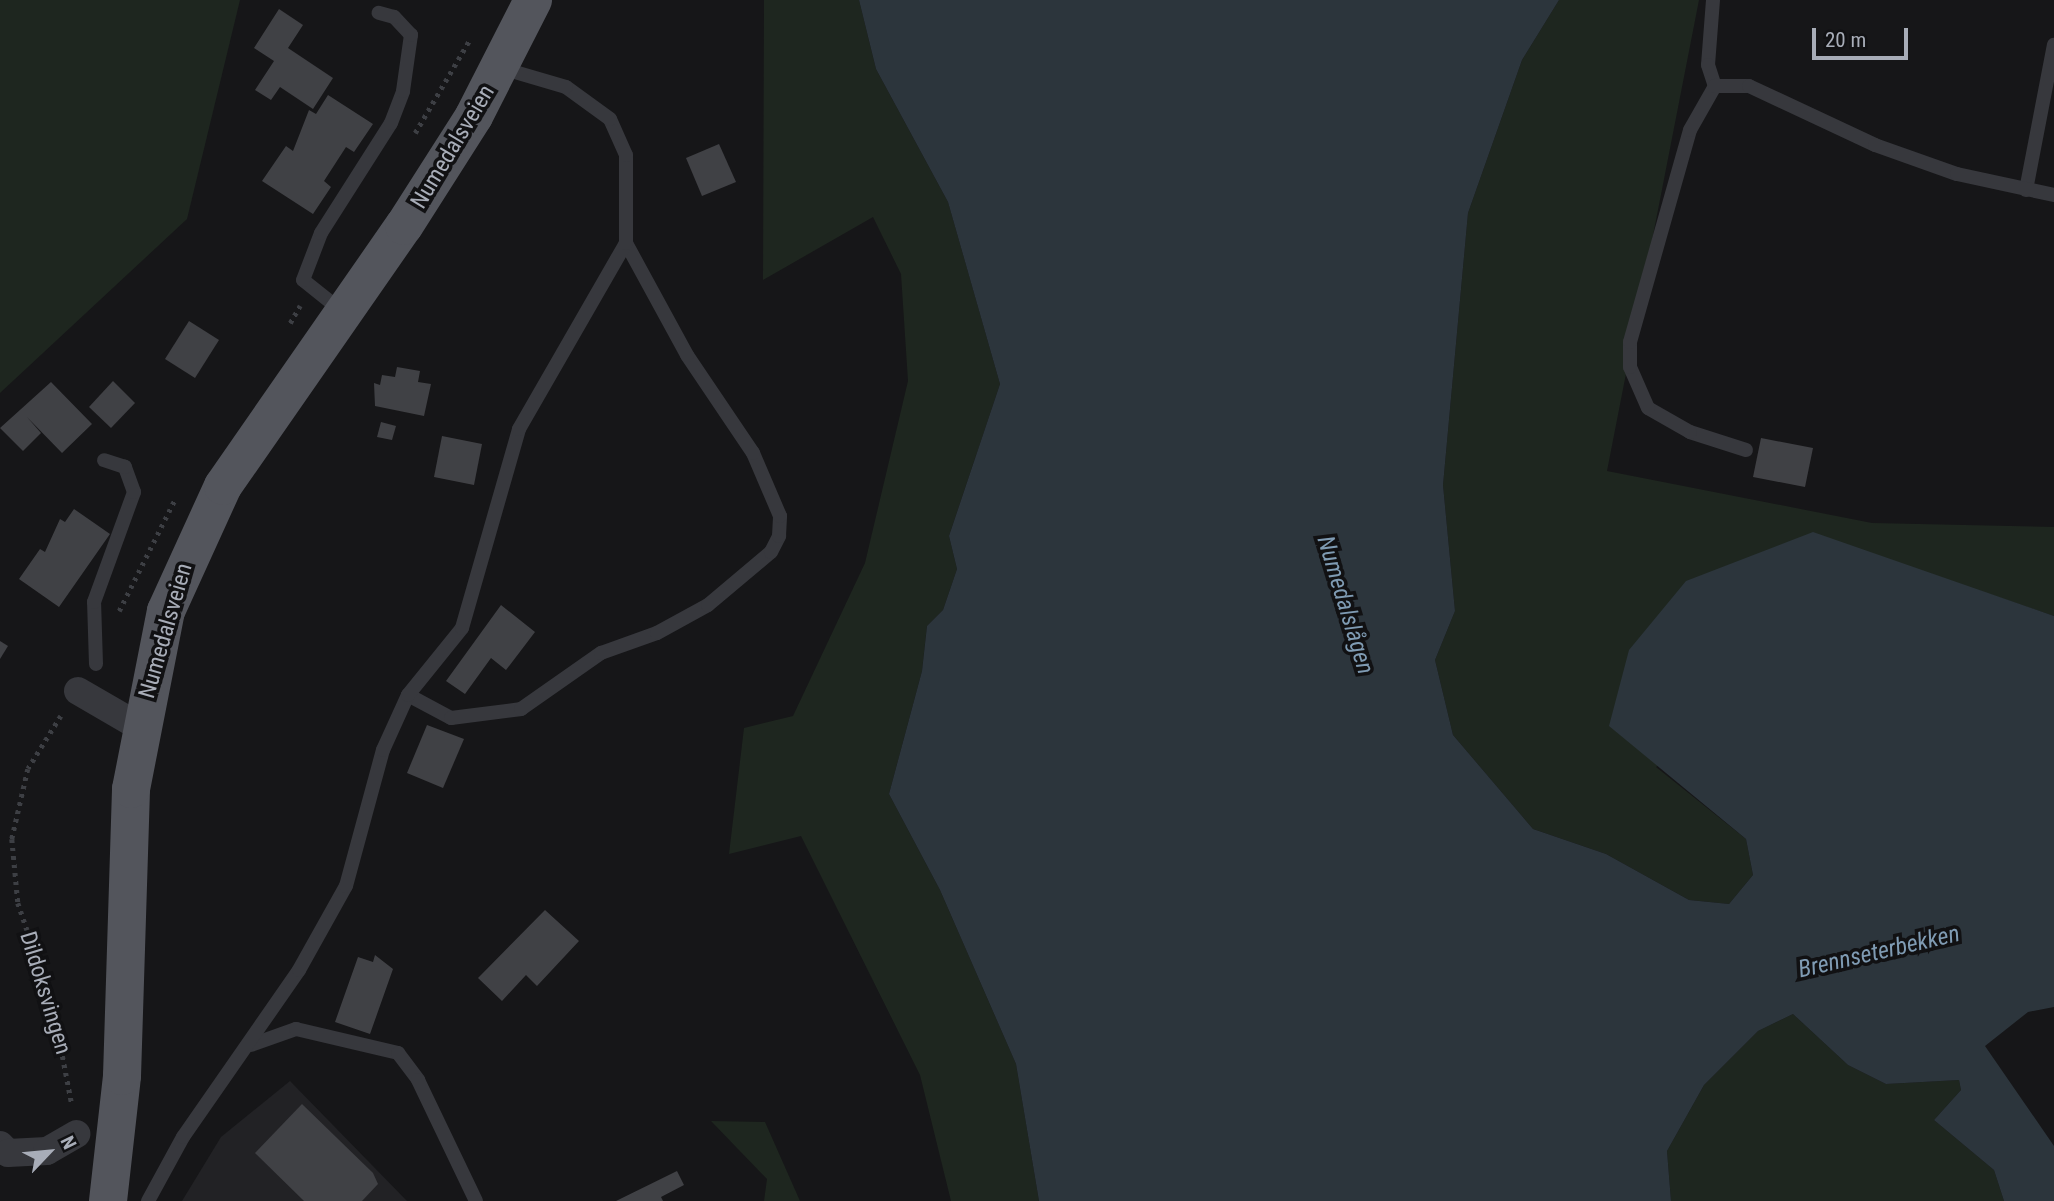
<!DOCTYPE html>
<meta charset="utf-8">
<style>
body{margin:0}
#map{position:relative;width:2054px;height:1201px;overflow:hidden;background:#161618;font-family:"Roboto Condensed",sans-serif}
div>[style]{position:absolute}
[style*='--x']{left:calc(var(--x)*1px);top:calc(var(--y)*1px);width:calc(var(--w)*1px);rotate:calc(var(--a)*1deg)}
.built>*{inset:0;background:#222225}
.green>*{inset:0;background:#1e261f}
.water>*{inset:0;background:#2c353c}
.building>*{inset:0;background:#404145}
.path>*{height:4.5px;margin-top:-2.25px;transform-origin:0;background:repeating-linear-gradient(90deg,#3d3f44 0 3.5px,transparent 0 8.5px)}
.lane>*{height:14px;margin:-7px;padding:0 7px;transform-origin:7px;border-radius:7px;background:#37383d}
.street>*{height:28px;margin:-14px;padding:0 14px;transform-origin:14px;border-radius:14px;background:#37383d}
.primary>*{height:38px;margin:-19px;padding:0 19px;transform-origin:19px;border-radius:19px;background:#53555c}
span{translate:-50% -50%;white-space:nowrap;text-align:center;line-height:1.15;-webkit-text-stroke:7px #111113;paint-order:stroke}
.street-label{font-size:23px;color:#a8adb8}
.water-label{font-size:24px;color:#7f9bb3;font-style:italic}
.north{position:absolute;left:14px;top:1117px;width:70px;height:70px;-webkit-text-stroke:5px #111113;paint-order:stroke;rotate:64deg;font-size:19px;font-weight:700;line-height:28px;text-align:center;color:#a8adb8}
.north::after{content:'';display:block;margin:auto;width:24px;height:32px;background:#a8adb8;clip-path:polygon(50% 0,100% 100%,50% 72%,0 100%)}
.scale{position:absolute;left:1812px;top:28px;width:96px;height:32px;box-sizing:border-box;border:4px solid #a8adb8;border-top:0;padding-left:9px;font-size:21px;line-height:24px;white-space:nowrap;color:#a8adb8;-webkit-text-stroke:5px #111113;paint-order:stroke}
</style>
<div id="map">
<div class="built">
<div style="clip-path:polygon(290px 1081px,407px 1201px,182px 1201px,221px 1137px)"></div>
</div>
<div class="green">
<div style="clip-path:polygon(0 0,240px 0,187px 219px,0 393px)"></div>
<div style="clip-path:polygon(764px 0,859px 0,876px 69px,948px 202px,1000px 384px,949px 536px,957px 569px,943px 610px,927px 626px,922px 671px,889px 794px,940px 890px,1016px 1064px,1039px 1201px,951px 1201px,920px 1075px,801px 836px,729px 854px,744px 728px,793px 716px,865px 563px,908px 381px,901px 274px,873px 217px,763px 280px)"></div>
<div style="clip-path:polygon(1559px 0,1699px 0,1607px 471px,1872px 523px,2054px 527px,2054px 616px,1942px 578px,1656px 767px,1746px 839px,1753px 875px,1729px 904px,1689px 900px,1606px 854px,1533px 829px,1453px 735px,1435px 660px,1455px 611px,1443px 485px,1468px 213px,1522px 60px)"></div>
<div style="clip-path:polygon(1793px 1014px,1848px 1065px,1886px 1084px,1959px 1080px,1961px 1090px,1934px 1120px,1994px 1170px,2004px 1201px,1671px 1201px,1667px 1151px,1704px 1085px,1758px 1031px)"></div>
<div style="clip-path:polygon(711px 1121px,765px 1122px,800px 1201px,764px 1201px,767px 1179px)"></div>
</div>
<div class="water">
<div style="clip-path:polygon(859px 0,1559px 0,1522px 60px,1468px 213px,1443px 485px,1455px 611px,1435px 660px,1453px 735px,1533px 829px,1606px 854px,1689px 900px,1729px 904px,1753px 875px,1746px 839px,1609px 726px,1629px 650px,1686px 581px,1813px 532px,2054px 616px,2054px 1007px,2028px 1012px,1985px 1046px,2054px 1146px,2054px 1201px,2004px 1201px,1994px 1170px,1934px 1120px,1961px 1090px,1959px 1080px,1886px 1084px,1848px 1065px,1793px 1014px,1758px 1031px,1704px 1085px,1667px 1151px,1671px 1201px,1039px 1201px,1016px 1064px,940px 890px,889px 794px,922px 671px,927px 626px,943px 610px,957px 569px,949px 536px,1000px 384px,948px 202px,876px 69px)"></div>
</div>
<div class="building">
<div style="clip-path:polygon(279px 9px,303px 25px,288px 48px,333px 78px,313px 109px,280px 87px,271px 100px,255px 90px,274px 61px,254px 48px)"></div>
<div style="clip-path:polygon(328px 95px,373px 124px,354px 152px,346px 147px,324px 181px,331px 187px,313px 214px,262px 181px,286px 146px,293px 151px,309px 110px,316px 114px)"></div>
<div style="clip-path:polygon(719px 144px,736px 182px,702px 196px,686px 158px)"></div>
<div style="clip-path:polygon(189px 321px,219px 340px,195px 378px,165px 359px)"></div>
<div style="clip-path:polygon(397px 367px,420px 371px,418px 382px,431px 384px,424px 416px,375px 406px,374px 383px,380px 385px,382px 375px,395px 377px)"></div>
<div style="clip-path:polygon(113px 381px,135px 403px,111px 428px,89px 407px)"></div>
<div style="clip-path:polygon(51px 382px,92px 424px,62px 453px,27px 417px,41px 433px,23px 451px,0 428px)"></div>
<div style="clip-path:polygon(381px 422px,396px 426px,392px 440px,377px 437px)"></div>
<div style="clip-path:polygon(442px 436px,482px 444px,474px 485px,434px 477px)"></div>
<div style="clip-path:polygon(1761px 438px,1813px 448px,1805px 487px,1753px 477px)"></div>
<div style="clip-path:polygon(74px 509px,110px 534px,59px 607px,19px 579px,40px 549px,45px 552px,60px 519px,65px 522px)"></div>
<div style="clip-path:polygon(501px 605px,535px 632px,506px 670px,491px 658px,465px 694px,446px 681px)"></div>
<div style="clip-path:polygon(0 641px,8px 646px,0 659px)"></div>
<div style="clip-path:polygon(427px 725px,464px 739px,443px 788px,407px 773px)"></div>
<div style="clip-path:polygon(545px 910px,579px 941px,537px 986px,526px 975px,502px 1001px,478px 978px)"></div>
<div style="clip-path:polygon(375px 955px,393px 969px,370px 1034px,335px 1022px,358px 957px,373px 962px)"></div>
<div style="clip-path:polygon(302px 1104px,373px 1173px,378px 1184px,362px 1201px,304px 1201px,255px 1153px)"></div>
<div style="clip-path:polygon(677px 1171px,684px 1185px,661px 1197px,663px 1201px,616px 1201px)"></div>
</div>
<div class="path">
<div style="--x:415;--y:133;--w:107;--a:-59.6"></div>
<div style="--x:290;--y:323;--w:20;--a:-60"></div>
<div style="--x:119;--y:611;--w:127;--a:-63.4"></div>
<div style="--x:61;--y:716;--w:62;--a:121.9"></div>
<div style="--x:28;--y:769;--w:72;--a:102.9"></div>
<div style="--x:12;--y:839;--w:64;--a:84.6"></div>
<div style="--x:18;--y:903;--w:109;--a:71.2"></div>
<div style="--x:53;--y:1006;--w:101;--a:79.1"></div>
</div>
<div class="lane">
<div style="--x:1713;--y:0;--w:65;--a:94.4"></div>
<div style="--x:1708;--y:65;--w:22;--a:72"></div>
<div style="--x:2026;--y:190;--w:148;--a:-79.1"></div>
<div style="--x:343;--y:312;--w:51;--a:-141.3"></div>
<div style="--x:303;--y:280;--w:50;--a:-69"></div>
<div style="--x:321;--y:233;--w:130;--a:-57.5"></div>
<div style="--x:391;--y:123;--w:34;--a:-69"></div>
<div style="--x:403;--y:91;--w:57;--a:-81.9"></div>
<div style="--x:411;--y:35;--w:25;--a:-133"></div>
<div style="--x:394;--y:17;--w:16;--a:-165"></div>
<div style="--x:1746;--y:450;--w:59;--a:-162.2"></div>
<div style="--x:1690;--y:432;--w:48;--a:-150.3"></div>
<div style="--x:1648;--y:408;--w:45;--a:-113.7"></div>
<div style="--x:1630;--y:367;--w:25;--a:-90"></div>
<div style="--x:1630;--y:342;--w:220;--a:-74.2"></div>
<div style="--x:1690;--y:130;--w:51;--a:-60.4"></div>
<div style="--x:1715;--y:86;--w:34;--a:0"></div>
<div style="--x:1749;--y:86;--w:139;--a:25.1"></div>
<div style="--x:1875;--y:145;--w:87;--a:19.5"></div>
<div style="--x:1957;--y:174;--w:99;--a:12.2"></div>
<div style="--x:96;--y:664;--w:62;--a:-91.8"></div>
<div style="--x:94;--y:602;--w:117;--a:-70"></div>
<div style="--x:134;--y:492;--w:27;--a:-110"></div>
<div style="--x:125;--y:467;--w:22;--a:-162"></div>
<div style="--x:408;--y:695;--w:49;--a:28.1"></div>
<div style="--x:451;--y:718;--w:71;--a:-7.3"></div>
<div style="--x:521;--y:709;--w:98;--a:-35"></div>
<div style="--x:601;--y:653;--w:59;--a:-19.7"></div>
<div style="--x:657;--y:633;--w:58;--a:-28.8"></div>
<div style="--x:708;--y:605;--w:82;--a:-40.1"></div>
<div style="--x:771;--y:552;--w:18;--a:-63"></div>
<div style="--x:779;--y:536;--w:20;--a:-87"></div>
<div style="--x:780;--y:516;--w:69;--a:-113.2"></div>
<div style="--x:753;--y:453;--w:118;--a:-124"></div>
<div style="--x:687;--y:355;--w:128;--a:-118.6"></div>
<div style="--x:251;--y:1045;--w:48;--a:-19.6"></div>
<div style="--x:296;--y:1029;--w:105;--a:13.2"></div>
<div style="--x:398;--y:1053;--w:34;--a:53"></div>
<div style="--x:418;--y:1080;--w:134;--a:64.4"></div>
<div style="--x:148;--y:1201;--w:73;--a:-61.3"></div>
<div style="--x:183;--y:1137;--w:203;--a:-55.2"></div>
<div style="--x:299;--y:970;--w:96;--a:-60.8"></div>
<div style="--x:346;--y:886;--w:141;--a:-74.8"></div>
<div style="--x:383;--y:750;--w:60;--a:-65.6"></div>
<div style="--x:408;--y:695;--w:86;--a:-51.1"></div>
<div style="--x:462;--y:628;--w:207;--a:-74"></div>
<div style="--x:519;--y:429;--w:215;--a:-60.1"></div>
<div style="--x:626;--y:243;--w:88;--a:-90"></div>
<div style="--x:626;--y:155;--w:39;--a:-114"></div>
<div style="--x:610;--y:119;--w:54;--a:-144"></div>
<div style="--x:566;--y:87;--w:68;--a:-163.7"></div>
</div>
<div class="street">
<div style="--x:78;--y:691;--w:72;--a:30.1"></div>
<div style="--x:0;--y:1145;--w:11;--a:45"></div>
<div style="--x:8;--y:1153;--w:39;--a:-3"></div>
<div style="--x:47;--y:1151;--w:34;--a:-30"></div>
</div>
<div class="primary">
<div style="--x:108;--y:1201;--w:126;--a:-83.6"></div>
<div style="--x:122;--y:1076;--w:287;--a:-88.2"></div>
<div style="--x:131;--y:789;--w:181;--a:-78.9"></div>
<div style="--x:166;--y:611;--w:137;--a:-65.5"></div>
<div style="--x:223;--y:486;--w:317;--a:-55.2"></div>
<div style="--x:404;--y:226;--w:130;--a:-57.5"></div>
<div style="--x:474;--y:116;--w:130;--a:-63"></div>
</div>
<div class="street-label">
<span style="left:453px;top:147px;rotate:-59deg">Numedalsveien</span>
<span style="left:166px;top:631px;rotate:-74deg">Numedalsveien</span>
<span style="left:45px;top:993px;rotate:73deg">Dildoksvingen</span>
</div>
<div class="water-label">
<span style="left:1345px;top:605px;rotate:73deg">Numedalslågen</span>
<span style="left:1879px;top:952px;rotate:-13deg">Brennseterbekken</span>
</div>
<div class="north">N</div>
<div class="scale">20 m</div>
</div>
